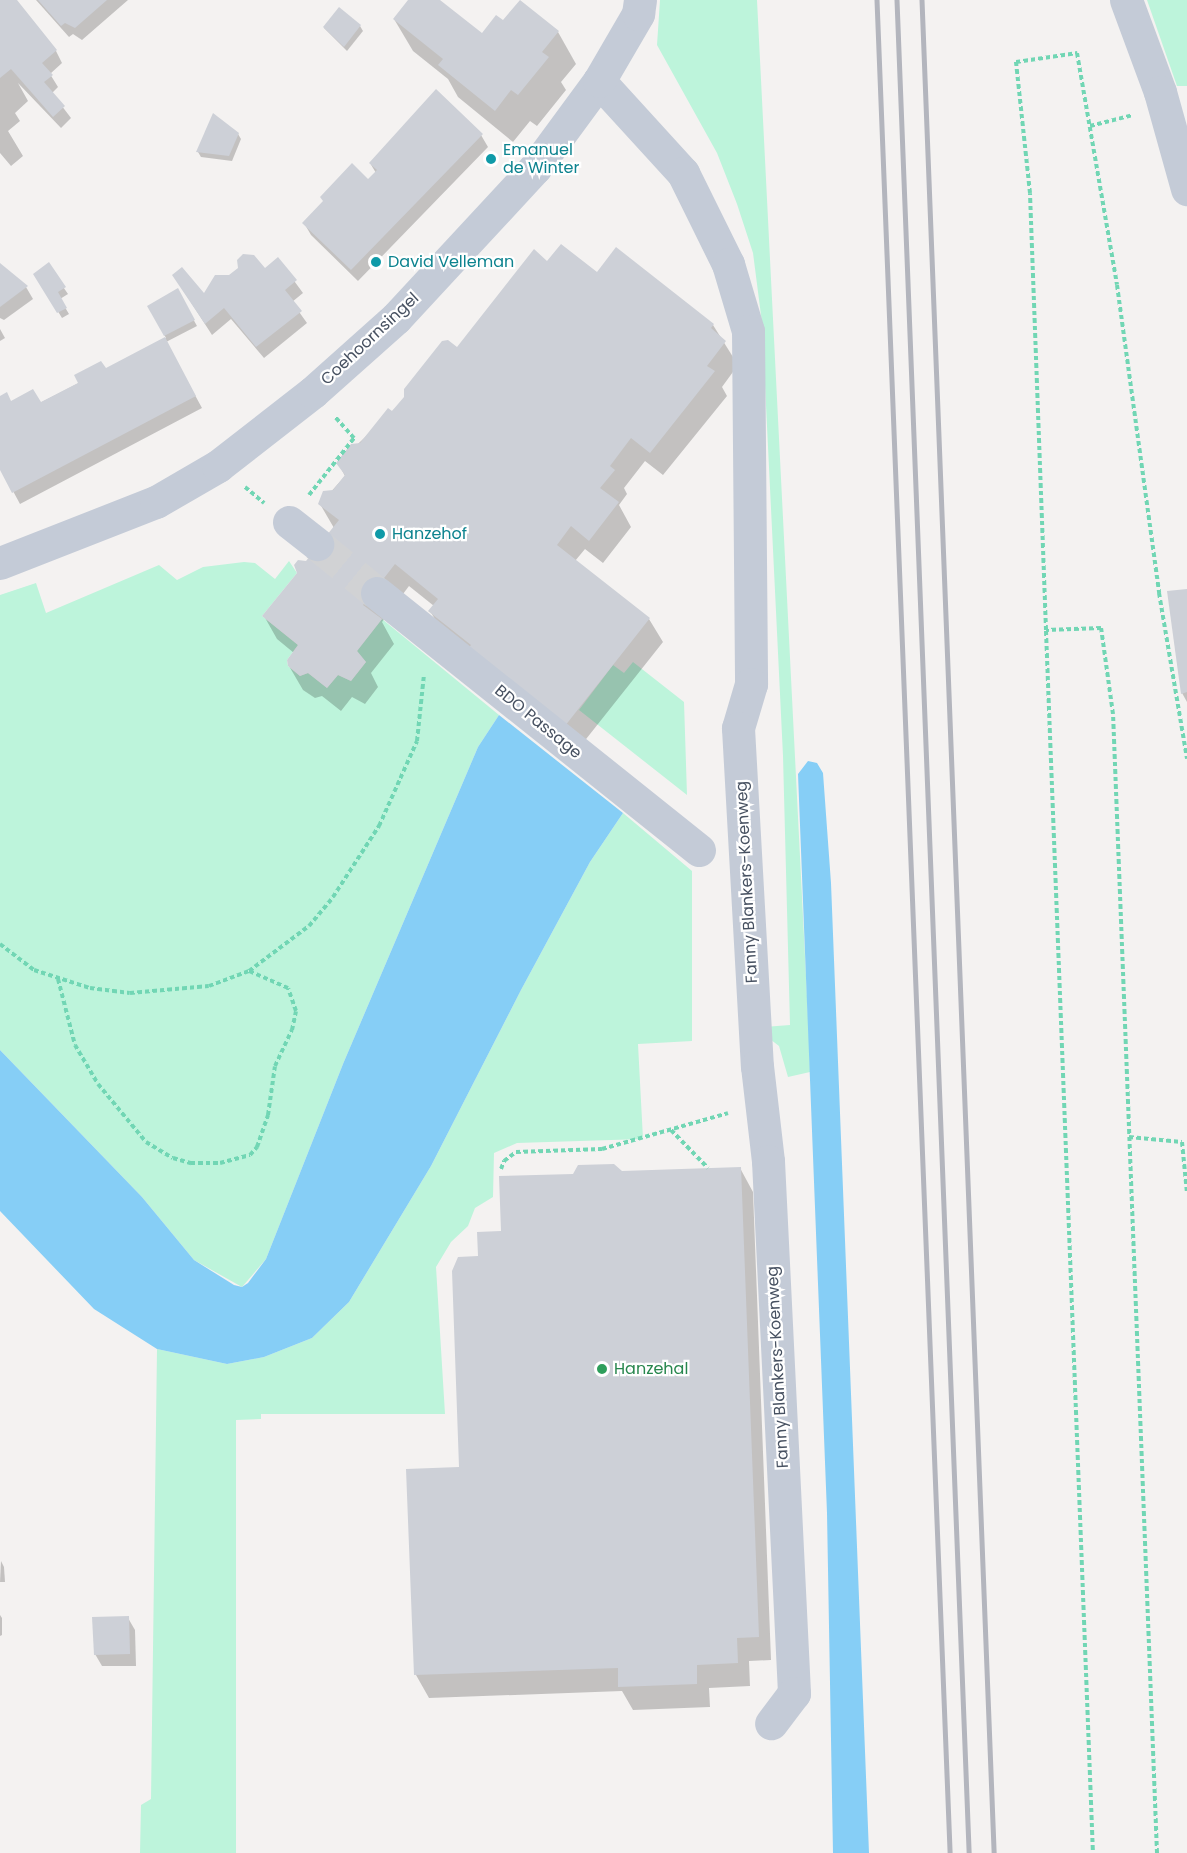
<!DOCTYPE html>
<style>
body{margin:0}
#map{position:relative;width:1187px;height:1853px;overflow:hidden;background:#f4f2f1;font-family:Poppins,sans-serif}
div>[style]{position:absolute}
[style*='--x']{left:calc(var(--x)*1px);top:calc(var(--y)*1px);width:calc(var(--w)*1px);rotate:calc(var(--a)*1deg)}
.green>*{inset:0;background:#bdf4db}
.water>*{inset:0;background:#86cef6}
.shadow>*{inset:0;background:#0003}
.building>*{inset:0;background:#cdd0d7}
.minor-tunnel>*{height:33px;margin-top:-16.5px;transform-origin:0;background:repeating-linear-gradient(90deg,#d1d2d4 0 33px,transparent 0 49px)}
.path>*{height:4px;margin-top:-2px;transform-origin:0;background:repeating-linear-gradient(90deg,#71d6b4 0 4.5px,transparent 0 7.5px)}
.minor>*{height:33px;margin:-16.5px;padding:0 16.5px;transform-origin:16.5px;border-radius:16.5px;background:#c4cbd7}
.rail>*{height:4.5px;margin:-2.25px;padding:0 2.25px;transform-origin:2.25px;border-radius:2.25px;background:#b3b5bd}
.dots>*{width:16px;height:16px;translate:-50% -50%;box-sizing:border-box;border:3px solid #fff;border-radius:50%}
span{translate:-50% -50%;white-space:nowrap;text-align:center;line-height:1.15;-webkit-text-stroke:4.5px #fff;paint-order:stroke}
.culture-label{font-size:16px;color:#0d838f}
.left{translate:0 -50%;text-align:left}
.street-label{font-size:16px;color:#475161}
.leisure-label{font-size:16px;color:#27864d}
</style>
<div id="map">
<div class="green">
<div style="clip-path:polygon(660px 0,757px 0,809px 1036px,810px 1072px,788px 1077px,779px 1046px,766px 1036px,764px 1027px,790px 1025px,783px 756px,762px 323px,753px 253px,737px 204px,717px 153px,657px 45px)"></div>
<div style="clip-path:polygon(1147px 0,1187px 0,1187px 86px,1177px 86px)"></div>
<div style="clip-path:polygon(289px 561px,297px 573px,262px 616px,298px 645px,287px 660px,288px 666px,300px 676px,308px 673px,327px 688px,338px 675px,351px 681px,366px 662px,357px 651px,382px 619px,499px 715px,478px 747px,343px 1064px,266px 1259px,242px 1287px,194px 1260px,142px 1197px,0 1050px,0 595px,36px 583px,46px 613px,159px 565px,177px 580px,203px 567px,244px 562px,255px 563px,275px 579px)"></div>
<div style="clip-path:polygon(633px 662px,684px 702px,687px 795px,579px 710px,613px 665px,624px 673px)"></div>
<div style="clip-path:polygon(623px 813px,692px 871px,692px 1041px,638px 1044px,643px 1139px,517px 1143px,494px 1153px,493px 1197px,475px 1208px,468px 1226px,451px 1242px,436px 1267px,445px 1414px,261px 1414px,261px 1419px,236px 1420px,236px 1853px,140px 1853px,141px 1805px,151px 1799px,157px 1349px,227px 1364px,264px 1357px,312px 1338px,349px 1302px,431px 1166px,521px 990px,590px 862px)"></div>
</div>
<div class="water">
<div style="clip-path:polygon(499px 715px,623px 813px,590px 862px,521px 990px,431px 1166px,349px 1302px,312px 1338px,264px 1357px,227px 1364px,157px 1349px,94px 1309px,0 1211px,0 1050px,142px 1197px,194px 1260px,234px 1285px,242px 1287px,248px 1283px,266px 1259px,343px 1064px,478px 747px)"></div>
<div style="clip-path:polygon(808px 761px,817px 763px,823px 773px,831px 883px,869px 1853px,833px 1853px,827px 1513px,798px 774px)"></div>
</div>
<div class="shadow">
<div style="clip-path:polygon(0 0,14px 0,56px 51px,62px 63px,50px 74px,58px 87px,52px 93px,71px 118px,61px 128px,18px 83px,28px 101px,15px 113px,20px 121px,8px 131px,23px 156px,11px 166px,0 153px)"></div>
<div style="clip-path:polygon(36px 0,128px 0,82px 40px,73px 34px,69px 37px)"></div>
<div style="clip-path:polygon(410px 0,438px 0,482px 35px,503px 22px,558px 32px,576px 64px,561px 82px,566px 90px,537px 126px,530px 121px,513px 142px,458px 97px,448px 79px,413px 51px,394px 19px)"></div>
<div style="clip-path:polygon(360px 26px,363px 31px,347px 51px,324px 28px)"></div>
<div style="clip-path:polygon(238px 134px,241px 139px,232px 161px,201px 157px,198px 152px)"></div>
<div style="clip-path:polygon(481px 135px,488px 147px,358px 281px,311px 235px,304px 223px,368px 181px,376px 173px,370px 163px)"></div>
<div style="clip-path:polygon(278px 259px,303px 293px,292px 302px,307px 323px,264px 358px,231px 319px,212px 335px,174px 276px,204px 295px,229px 277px,265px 270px)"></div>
<div style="clip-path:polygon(547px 263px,597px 274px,713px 325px,738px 365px,722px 387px,727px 396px,663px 475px,645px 461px,624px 488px,627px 494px,619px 505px,631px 527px,603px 563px,585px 549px,575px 561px,649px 619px,663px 642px,575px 753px,444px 634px,430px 611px,434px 606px,409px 586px,382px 622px,394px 644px,371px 673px,378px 687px,365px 704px,352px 697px,341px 711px,322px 696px,315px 698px,303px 690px,289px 666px,294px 653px,277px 639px,264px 616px,334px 528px,320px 504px,345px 476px,338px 463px)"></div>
<div style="clip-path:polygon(0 265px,26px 287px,33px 299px,4px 320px,0 318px)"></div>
<div style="clip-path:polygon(48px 265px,68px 294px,60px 299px,69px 314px,62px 318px,35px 274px)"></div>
<div style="clip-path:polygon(177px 290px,197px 326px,166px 342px,202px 408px,20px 504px,0 467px,0 397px,11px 403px,40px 403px,166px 338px,149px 307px)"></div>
<div style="clip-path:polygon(0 329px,5px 338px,0 341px)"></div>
<div style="clip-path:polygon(1187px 590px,1187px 702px,1182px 693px)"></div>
<div style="clip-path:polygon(740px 1168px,753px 1192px,771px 1660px,749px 1661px,750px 1686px,709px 1688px,710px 1707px,633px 1710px,622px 1691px,429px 1698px,416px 1675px,407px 1471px,461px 1469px,479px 1258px,502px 1233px,621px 1173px)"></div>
<div style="clip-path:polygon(1px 1561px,4px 1567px,5px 1582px,0 1582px)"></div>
<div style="clip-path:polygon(0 1615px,2px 1618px,2px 1635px,0 1636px)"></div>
<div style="clip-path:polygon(128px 1618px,135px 1630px,136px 1666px,102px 1666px,95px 1654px)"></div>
</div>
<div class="building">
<div style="clip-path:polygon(0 0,17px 0,57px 50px,42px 63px,53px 75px,44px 82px,65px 106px,53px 117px,11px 69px,0 78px)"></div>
<div style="clip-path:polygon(38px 0,107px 0,75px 28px,65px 23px,61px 26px)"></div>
<div style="clip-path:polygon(408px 0,440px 0,482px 33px,496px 15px,503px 20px,520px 0,559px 31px,542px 52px,549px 57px,518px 95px,511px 90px,495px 111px,438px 65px,443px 59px,393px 19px)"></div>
<div style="clip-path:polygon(339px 7px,361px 25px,344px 47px,323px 27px)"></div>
<div style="clip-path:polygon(436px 89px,483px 134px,351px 270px,302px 223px,323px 201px,320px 197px,352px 163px,368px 179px,377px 170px,369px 163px)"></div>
<div style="clip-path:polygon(213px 113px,239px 133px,229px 156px,196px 152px)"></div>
<div style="clip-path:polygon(561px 244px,597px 272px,616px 247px,714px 324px,711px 328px,726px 341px,707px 366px,715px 371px,650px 453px,631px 438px,610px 466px,615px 470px,600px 488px,619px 502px,589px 541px,571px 526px,557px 545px,650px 618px,561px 731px,464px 654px,471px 645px,428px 611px,438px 599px,395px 564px,363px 605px,382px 619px,357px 651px,366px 662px,351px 681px,338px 675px,327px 688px,308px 673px,300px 676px,288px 666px,287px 660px,298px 645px,262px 616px,297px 573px,294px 565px,298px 560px,306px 561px,339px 520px,318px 504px,323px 491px,333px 490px,345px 475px,336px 463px,351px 444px,360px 443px,388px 408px,392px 411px,404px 397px,404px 389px,442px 341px,448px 340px,457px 347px,534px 249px,547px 261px)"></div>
<div style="clip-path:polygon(243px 254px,254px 255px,265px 268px,278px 257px,297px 280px,285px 290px,302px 311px,256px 347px,224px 308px,205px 324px,172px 275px,182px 267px,204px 293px,215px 275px,229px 275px,238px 268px,237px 260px)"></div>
<div style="clip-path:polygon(49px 262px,66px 287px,58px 292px,67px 308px,57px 313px,33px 274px)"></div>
<div style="clip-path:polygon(0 263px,28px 286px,0 307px)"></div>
<div style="clip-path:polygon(178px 288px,195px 320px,164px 336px,147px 306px)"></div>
<div style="clip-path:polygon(165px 337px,196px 396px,12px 493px,0 470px,0 396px,7px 392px,11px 401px,33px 389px,41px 402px,78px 383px,74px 375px,101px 361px,106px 368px)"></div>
<div style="clip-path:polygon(1187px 589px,1187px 692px,1181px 694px,1167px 591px)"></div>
<div style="clip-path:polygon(614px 1164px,622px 1171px,741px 1167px,759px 1637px,737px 1638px,738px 1663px,697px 1665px,697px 1684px,618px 1687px,618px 1668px,414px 1675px,406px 1469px,459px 1467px,452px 1271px,458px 1257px,478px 1256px,477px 1232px,501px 1231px,499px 1176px,573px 1174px,578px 1165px)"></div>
<div style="clip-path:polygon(129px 1616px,130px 1654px,94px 1655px,92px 1617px)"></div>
</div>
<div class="minor-tunnel">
<div style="--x:317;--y:544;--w:77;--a:39.2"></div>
</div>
<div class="path">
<div style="--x:1090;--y:126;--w:44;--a:-14.3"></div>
<div style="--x:245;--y:487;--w:25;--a:40"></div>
<div style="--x:309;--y:495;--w:73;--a:-51.7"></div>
<div style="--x:354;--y:438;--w:28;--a:-132"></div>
<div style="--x:1046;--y:631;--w:1223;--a:87.8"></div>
<div style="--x:0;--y:944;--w:43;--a:37.4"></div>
<div style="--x:34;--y:970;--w:59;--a:17.8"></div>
<div style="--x:90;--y:988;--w:40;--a:7.1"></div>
<div style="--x:130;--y:993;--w:79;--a:-5.1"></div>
<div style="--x:209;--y:986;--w:43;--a:-20.6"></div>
<div style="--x:58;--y:979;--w:68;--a:75.6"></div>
<div style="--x:75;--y:1045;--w:45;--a:59.5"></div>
<div style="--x:98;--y:1084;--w:75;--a:50.4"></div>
<div style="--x:146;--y:1142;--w:31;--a:31"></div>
<div style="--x:173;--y:1158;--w:19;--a:16"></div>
<div style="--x:191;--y:1163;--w:29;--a:0"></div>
<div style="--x:220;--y:1163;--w:31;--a:-15"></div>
<div style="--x:250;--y:1155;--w:11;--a:-49"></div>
<div style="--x:257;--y:1147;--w:34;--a:-71"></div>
<div style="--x:268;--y:1115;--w:49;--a:-81.9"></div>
<div style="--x:275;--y:1066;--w:40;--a:-65"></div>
<div style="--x:292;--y:1030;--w:19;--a:-78"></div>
<div style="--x:296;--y:1011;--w:24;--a:-109"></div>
<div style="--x:288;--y:988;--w:43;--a:-156.4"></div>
<div style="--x:249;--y:971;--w:75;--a:-36.9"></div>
<div style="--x:309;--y:926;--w:38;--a:-50"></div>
<div style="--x:333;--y:897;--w:85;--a:-57.1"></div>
<div style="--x:379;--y:826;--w:93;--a:-65.9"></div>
<div style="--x:417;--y:741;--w:67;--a:-84"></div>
<div style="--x:671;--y:1130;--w:53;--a:45.8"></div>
<div style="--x:1129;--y:1137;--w:53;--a:5.4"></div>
<div style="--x:1182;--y:1142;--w:51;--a:84.4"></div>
<div style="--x:501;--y:1169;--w:9;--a:-69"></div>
<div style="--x:504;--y:1161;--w:15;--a:-37"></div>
<div style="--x:516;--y:1152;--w:86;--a:-2"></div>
<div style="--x:602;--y:1149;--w:131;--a:-15.9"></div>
<div style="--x:1157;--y:1853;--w:1140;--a:-92.21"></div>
<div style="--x:1113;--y:714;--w:87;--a:-97.9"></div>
<div style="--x:1101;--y:628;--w:55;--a:177.9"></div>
<div style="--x:1046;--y:630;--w:437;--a:-92.1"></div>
<div style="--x:1030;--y:193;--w:132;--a:-96.1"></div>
<div style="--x:1016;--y:62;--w:62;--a:-8.4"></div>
<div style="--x:1077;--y:53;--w:235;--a:80.2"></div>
<div style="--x:1117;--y:285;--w:311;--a:82.2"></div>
<div style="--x:1159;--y:593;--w:168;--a:80.4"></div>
</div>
<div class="minor">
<div style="--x:1126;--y:0;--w:98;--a:69.7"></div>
<div style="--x:1160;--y:92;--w:101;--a:74.4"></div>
<div style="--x:599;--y:81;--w:125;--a:47.6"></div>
<div style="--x:683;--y:173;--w:102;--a:63.7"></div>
<div style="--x:728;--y:264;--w:70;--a:73.4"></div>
<div style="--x:748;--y:331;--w:353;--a:89.5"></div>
<div style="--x:751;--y:684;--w:46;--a:106.5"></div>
<div style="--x:738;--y:728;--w:339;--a:86.8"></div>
<div style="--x:757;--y:1066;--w:96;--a:83.4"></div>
<div style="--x:768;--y:1161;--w:533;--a:87.2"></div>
<div style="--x:794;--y:1693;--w:38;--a:127"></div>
<div style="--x:289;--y:522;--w:36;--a:38"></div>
<div style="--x:0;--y:563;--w:168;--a:-21.4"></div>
<div style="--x:156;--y:502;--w:72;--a:-30.1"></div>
<div style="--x:218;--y:466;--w:120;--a:-37.9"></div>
<div style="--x:313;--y:392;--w:111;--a:-41.7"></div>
<div style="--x:396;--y:318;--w:205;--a:-47.2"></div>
<div style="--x:535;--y:168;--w:108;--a:-53.7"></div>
<div style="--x:599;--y:81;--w:78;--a:-59.8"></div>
<div style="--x:638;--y:14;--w:14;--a:-82"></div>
<div style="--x:377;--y:593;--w:412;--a:38.6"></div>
</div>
<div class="rail">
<div style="--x:877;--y:0;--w:1854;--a:87.74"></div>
<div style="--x:897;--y:0;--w:1854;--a:87.77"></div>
<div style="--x:922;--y:0;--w:1854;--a:87.77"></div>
</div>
<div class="dots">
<div style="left:491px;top:159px;background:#0f9aa8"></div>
<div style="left:376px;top:262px;background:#0f9aa8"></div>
<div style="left:380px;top:534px;background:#0f9aa8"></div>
<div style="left:602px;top:1369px;background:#2e9e5b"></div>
</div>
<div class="culture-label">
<span class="left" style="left:503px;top:159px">Emanuel<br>de Winter</span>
<span class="left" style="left:388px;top:262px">David Velleman</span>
<span class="left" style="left:392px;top:534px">Hanzehof</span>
</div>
<div class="street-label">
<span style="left:370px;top:339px;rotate:-43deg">Coehoornsingel</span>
<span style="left:538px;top:722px;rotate:39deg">BDO Passage</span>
<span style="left:747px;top:882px;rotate:-93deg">Fanny Blankers-Koenweg</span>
<span style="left:778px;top:1367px;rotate:-93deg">Fanny Blankers-Koenweg</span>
</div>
<div class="leisure-label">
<span class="left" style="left:614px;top:1369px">Hanzehal</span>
</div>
</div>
